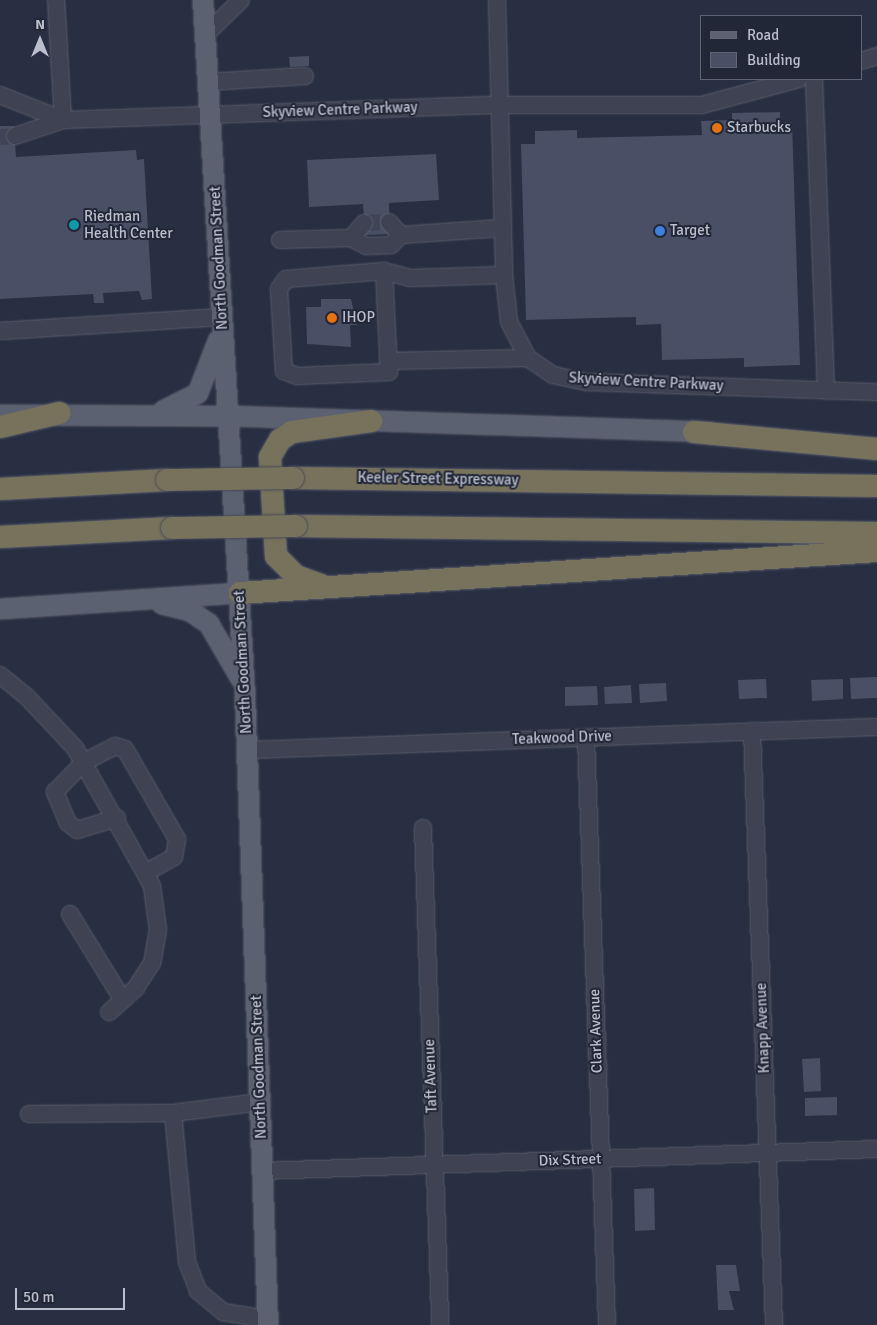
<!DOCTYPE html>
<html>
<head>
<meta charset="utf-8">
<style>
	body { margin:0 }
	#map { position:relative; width:877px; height:1325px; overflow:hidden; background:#292f42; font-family:Signika,sans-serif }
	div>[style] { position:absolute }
	.building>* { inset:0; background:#494f64 }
	.minor-tunnel>* { height:16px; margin-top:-8px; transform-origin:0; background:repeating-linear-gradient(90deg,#3f4457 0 16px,transparent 0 24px) }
	.roads { filter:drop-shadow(0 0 1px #595d6c) drop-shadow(0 0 1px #595d6c) }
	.minor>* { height:16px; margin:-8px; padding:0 8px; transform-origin:8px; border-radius:8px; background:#3e4252 }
	.major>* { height:20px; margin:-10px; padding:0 10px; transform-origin:10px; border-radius:10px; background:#5c6172 }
	.highway>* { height:22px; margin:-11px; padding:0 11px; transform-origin:11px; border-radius:11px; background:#77725b }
	.bridges { filter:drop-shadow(0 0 1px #454a59) drop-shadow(0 0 1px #454a59) }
	.highway-bridge>* { height:22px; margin:-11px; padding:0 11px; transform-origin:11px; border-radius:11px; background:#77725b }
	.dots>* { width:14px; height:14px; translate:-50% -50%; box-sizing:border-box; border:2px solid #222737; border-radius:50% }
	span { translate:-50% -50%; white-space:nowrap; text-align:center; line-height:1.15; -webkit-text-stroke:4px #222737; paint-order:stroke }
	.street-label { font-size:15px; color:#bbbecc }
	.poi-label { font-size:15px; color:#bbbecc }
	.left { translate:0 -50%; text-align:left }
	.legend { position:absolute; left:700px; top:15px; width:162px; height:65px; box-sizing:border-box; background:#222737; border:1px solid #5f6373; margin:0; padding:6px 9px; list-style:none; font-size:15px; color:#bbbecc }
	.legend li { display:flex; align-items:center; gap:10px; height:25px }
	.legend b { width:25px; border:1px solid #5f6373 }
	.north { position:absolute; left:15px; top:15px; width:50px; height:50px; -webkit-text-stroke:4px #222737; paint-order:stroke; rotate:0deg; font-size:14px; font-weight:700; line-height:20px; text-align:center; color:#bbbecc }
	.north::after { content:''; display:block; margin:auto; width:18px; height:22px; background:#bbbecc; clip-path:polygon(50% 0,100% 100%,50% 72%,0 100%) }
	.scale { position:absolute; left:15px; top:1288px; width:110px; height:22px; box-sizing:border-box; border:2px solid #bbbecc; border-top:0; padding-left:6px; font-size:15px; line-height:18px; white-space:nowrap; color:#bbbecc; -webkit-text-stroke:4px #222737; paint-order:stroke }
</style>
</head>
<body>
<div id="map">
	<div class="building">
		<div style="clip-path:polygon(309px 56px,309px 66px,290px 67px,289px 57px)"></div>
		<div style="clip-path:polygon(780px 112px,780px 122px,792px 122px,800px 365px,744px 367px,744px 358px,662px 360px,661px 324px,636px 325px,636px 317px,526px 320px,521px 144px,535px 144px,535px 131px,577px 130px,577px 138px,702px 135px,701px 121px,732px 120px,732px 113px)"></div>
		<div style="clip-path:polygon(0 126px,14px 126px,16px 157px,136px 150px,137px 160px,144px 159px,152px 299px,142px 300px,139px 291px,103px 293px,104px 303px,94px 303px,93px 294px,0 299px)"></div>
		<div style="clip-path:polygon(436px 154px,439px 200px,389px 203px,390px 234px,365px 235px,363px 204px,309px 207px,307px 160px)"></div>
		<div style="clip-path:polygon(321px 299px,351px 299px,357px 325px,350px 325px,351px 347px,307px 344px,306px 307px,321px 307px)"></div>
		<div style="clip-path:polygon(877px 677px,877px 698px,851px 699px,850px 678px)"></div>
		<div style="clip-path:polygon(766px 679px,767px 698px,739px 699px,738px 680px)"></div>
		<div style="clip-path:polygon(843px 679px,843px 699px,812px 701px,811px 680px)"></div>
		<div style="clip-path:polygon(666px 683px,667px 701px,640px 703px,639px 684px)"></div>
		<div style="clip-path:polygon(631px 685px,632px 703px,605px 704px,604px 687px)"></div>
		<div style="clip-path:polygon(597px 686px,598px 705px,565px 706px,565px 687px)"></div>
		<div style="clip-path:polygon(820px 1058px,821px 1091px,804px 1092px,802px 1059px)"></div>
		<div style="clip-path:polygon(837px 1097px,837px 1115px,805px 1116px,805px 1098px)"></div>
		<div style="clip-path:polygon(654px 1188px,655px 1230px,635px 1231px,634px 1189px)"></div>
		<div style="clip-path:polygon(716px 1265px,736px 1265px,740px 1291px,729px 1291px,734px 1310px,718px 1310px)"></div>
	</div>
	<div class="minor-tunnel">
		<div style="left:0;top:137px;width:15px;rotate:-4deg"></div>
		<div style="left:364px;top:223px;width:25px;rotate:-2deg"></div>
	</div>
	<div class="roads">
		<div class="minor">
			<div style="left:497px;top:0;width:275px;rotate:88.5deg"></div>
			<div style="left:504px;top:275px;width:47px;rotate:83.9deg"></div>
			<div style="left:509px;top:322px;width:41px;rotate:62.2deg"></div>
			<div style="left:528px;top:358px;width:30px;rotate:34deg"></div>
			<div style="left:553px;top:375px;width:35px;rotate:12deg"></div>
			<div style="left:587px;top:382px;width:290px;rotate:2deg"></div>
			<div style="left:205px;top:35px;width:50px;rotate:-44.2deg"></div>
			<div style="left:861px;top:61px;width:17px;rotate:-17deg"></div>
			<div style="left:814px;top:79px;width:312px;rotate:87.8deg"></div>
			<div style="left:208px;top:82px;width:97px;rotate:-3.5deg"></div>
			<div style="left:0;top:95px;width:68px;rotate:21.6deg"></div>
			<div style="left:63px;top:120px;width:436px;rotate:-2deg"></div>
			<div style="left:499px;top:105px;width:203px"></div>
			<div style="left:702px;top:105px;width:100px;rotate:-15deg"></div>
			<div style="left:15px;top:136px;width:51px;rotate:-18.4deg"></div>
			<div style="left:63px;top:120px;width:120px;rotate:-93.3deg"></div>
			<div style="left:389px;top:222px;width:18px;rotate:47deg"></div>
			<div style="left:351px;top:238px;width:20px;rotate:-49deg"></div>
			<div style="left:280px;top:240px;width:71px;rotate:-1.6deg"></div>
			<div style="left:351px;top:238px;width:17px;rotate:28deg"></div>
			<div style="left:366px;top:246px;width:25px;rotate:-2deg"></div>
			<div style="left:391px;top:245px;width:14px;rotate:-45deg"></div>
			<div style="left:401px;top:235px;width:101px;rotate:-4deg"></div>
			<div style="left:384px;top:271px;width:101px;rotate:87.2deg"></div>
			<div style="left:389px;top:372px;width:92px;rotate:177.5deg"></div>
			<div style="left:297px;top:376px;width:14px;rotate:-159deg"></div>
			<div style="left:284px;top:371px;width:82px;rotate:-93.5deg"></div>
			<div style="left:279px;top:289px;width:12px;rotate:-55deg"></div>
			<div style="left:286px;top:279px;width:98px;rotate:-4.7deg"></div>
			<div style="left:384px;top:271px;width:27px;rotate:15deg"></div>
			<div style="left:410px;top:278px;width:94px;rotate:-1.8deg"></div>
			<div style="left:0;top:331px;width:222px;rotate:-3.6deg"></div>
			<div style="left:389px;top:361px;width:139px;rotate:-1.2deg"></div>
			<div style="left:0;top:675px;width:35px;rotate:39deg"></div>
			<div style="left:27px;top:697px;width:70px;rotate:46.7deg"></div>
			<div style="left:75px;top:748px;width:158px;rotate:60.8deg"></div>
			<div style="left:152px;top:886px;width:44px;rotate:82.2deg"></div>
			<div style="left:158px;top:930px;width:34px;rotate:100deg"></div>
			<div style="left:152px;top:963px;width:30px;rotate:123deg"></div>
			<div style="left:136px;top:988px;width:36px;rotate:138deg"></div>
			<div style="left:752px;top:731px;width:594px;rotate:87.88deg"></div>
			<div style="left:586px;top:738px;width:587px;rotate:87.95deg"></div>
			<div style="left:248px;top:750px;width:629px;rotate:-2.09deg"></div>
			<div style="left:117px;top:818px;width:42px;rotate:163.3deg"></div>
			<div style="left:77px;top:830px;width:11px;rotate:-142deg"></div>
			<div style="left:68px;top:823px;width:34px;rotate:-113deg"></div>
			<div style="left:55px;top:792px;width:42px;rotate:-46deg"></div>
			<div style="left:84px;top:762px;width:35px;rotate:-27deg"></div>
			<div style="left:115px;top:746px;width:10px;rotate:17deg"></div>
			<div style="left:125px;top:749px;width:104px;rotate:60deg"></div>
			<div style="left:177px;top:839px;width:18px;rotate:99deg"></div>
			<div style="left:174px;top:857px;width:31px;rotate:151deg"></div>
			<div style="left:423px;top:828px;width:497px;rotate:88deg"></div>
			<div style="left:70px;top:914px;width:101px;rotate:58.4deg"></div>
			<div style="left:173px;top:1113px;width:88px;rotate:-7.2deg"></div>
			<div style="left:29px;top:1114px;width:144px;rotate:-0.4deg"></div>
			<div style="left:173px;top:1113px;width:150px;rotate:84.6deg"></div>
			<div style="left:187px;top:1262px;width:31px;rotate:69deg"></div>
			<div style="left:198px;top:1291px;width:33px;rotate:40deg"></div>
			<div style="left:223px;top:1312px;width:46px;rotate:8.8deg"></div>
			<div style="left:262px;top:1171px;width:615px;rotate:-2.05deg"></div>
		</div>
		<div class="major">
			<div style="left:203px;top:0;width:696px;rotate:86.54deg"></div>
			<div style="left:245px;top:695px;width:630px;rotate:87.91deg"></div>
			<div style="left:163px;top:411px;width:39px;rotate:-27deg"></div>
			<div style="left:198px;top:393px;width:56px;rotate:-69deg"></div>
			<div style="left:0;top:415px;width:229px;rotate:0.3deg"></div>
			<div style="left:229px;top:416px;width:481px;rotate:1.9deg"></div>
			<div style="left:162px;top:604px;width:29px;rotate:14deg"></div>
			<div style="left:190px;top:611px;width:23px;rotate:34deg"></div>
			<div style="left:209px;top:624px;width:64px;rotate:59.8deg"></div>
			<div style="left:0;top:609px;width:241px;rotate:-3.8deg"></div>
		</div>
		<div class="highway">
			<div style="left:0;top:427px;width:61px;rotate:-13.3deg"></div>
			<div style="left:694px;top:432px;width:184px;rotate:5.3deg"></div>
			<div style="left:293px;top:478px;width:584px;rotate:0.78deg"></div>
			<div style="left:0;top:489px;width:167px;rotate:-3.1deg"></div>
			<div style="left:296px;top:526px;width:581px;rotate:0.69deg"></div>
			<div style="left:0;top:537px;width:172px;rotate:-3deg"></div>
			<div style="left:321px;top:585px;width:27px;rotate:-160deg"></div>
			<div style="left:296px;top:576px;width:28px;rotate:-135deg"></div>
			<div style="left:276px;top:556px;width:99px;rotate:-93.5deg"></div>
			<div style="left:270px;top:457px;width:20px;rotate:-60deg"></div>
			<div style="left:280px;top:440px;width:14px;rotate:-34deg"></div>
			<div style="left:292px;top:432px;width:80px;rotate:-7.9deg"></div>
			<div style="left:240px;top:593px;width:638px;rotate:-3.77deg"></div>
		</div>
	</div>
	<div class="bridges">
		<div class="highway-bridge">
			<div style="left:167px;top:480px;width:126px;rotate:-0.9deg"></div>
			<div style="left:172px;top:528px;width:124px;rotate:-0.9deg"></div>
		</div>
	</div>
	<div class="dots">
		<div style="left:717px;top:128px;background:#e8710a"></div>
		<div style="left:74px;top:225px;background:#0f9aa8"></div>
		<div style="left:660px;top:231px;background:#3f7fe0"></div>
		<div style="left:332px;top:318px;background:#e8710a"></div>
	</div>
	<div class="street-label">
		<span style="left:340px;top:110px;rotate:-2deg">Skyview Centre Parkway</span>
		<span style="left:219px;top:258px;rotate:-93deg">North Goodman Street</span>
		<span style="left:646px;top:382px;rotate:3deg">Skyview Centre Parkway</span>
		<span style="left:438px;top:479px;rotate:1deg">Keeler Street Expressway</span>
		<span style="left:243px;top:662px;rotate:-93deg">North Goodman Street</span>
		<span style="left:562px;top:738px;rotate:-2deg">Teakwood Drive</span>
		<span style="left:763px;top:1028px;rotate:-92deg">Knapp Avenue</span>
		<span style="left:596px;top:1031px;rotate:-92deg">Clark Avenue</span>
		<span style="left:259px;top:1067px;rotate:-92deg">North Goodman Street</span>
		<span style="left:431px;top:1076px;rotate:-92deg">Taft Avenue</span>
		<span style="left:570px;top:1160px;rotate:-2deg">Dix Street</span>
	</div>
	<div class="poi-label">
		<span class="left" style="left:727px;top:128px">Starbucks</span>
		<span class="left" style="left:84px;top:225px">Riedman<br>Health Center</span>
		<span class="left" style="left:670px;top:231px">Target</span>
		<span class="left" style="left:342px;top:318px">IHOP</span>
	</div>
	<ul class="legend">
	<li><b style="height:6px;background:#5c6172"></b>Road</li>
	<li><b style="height:14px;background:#494f64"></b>Building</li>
	</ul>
	<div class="north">N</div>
	<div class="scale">50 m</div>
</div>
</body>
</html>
